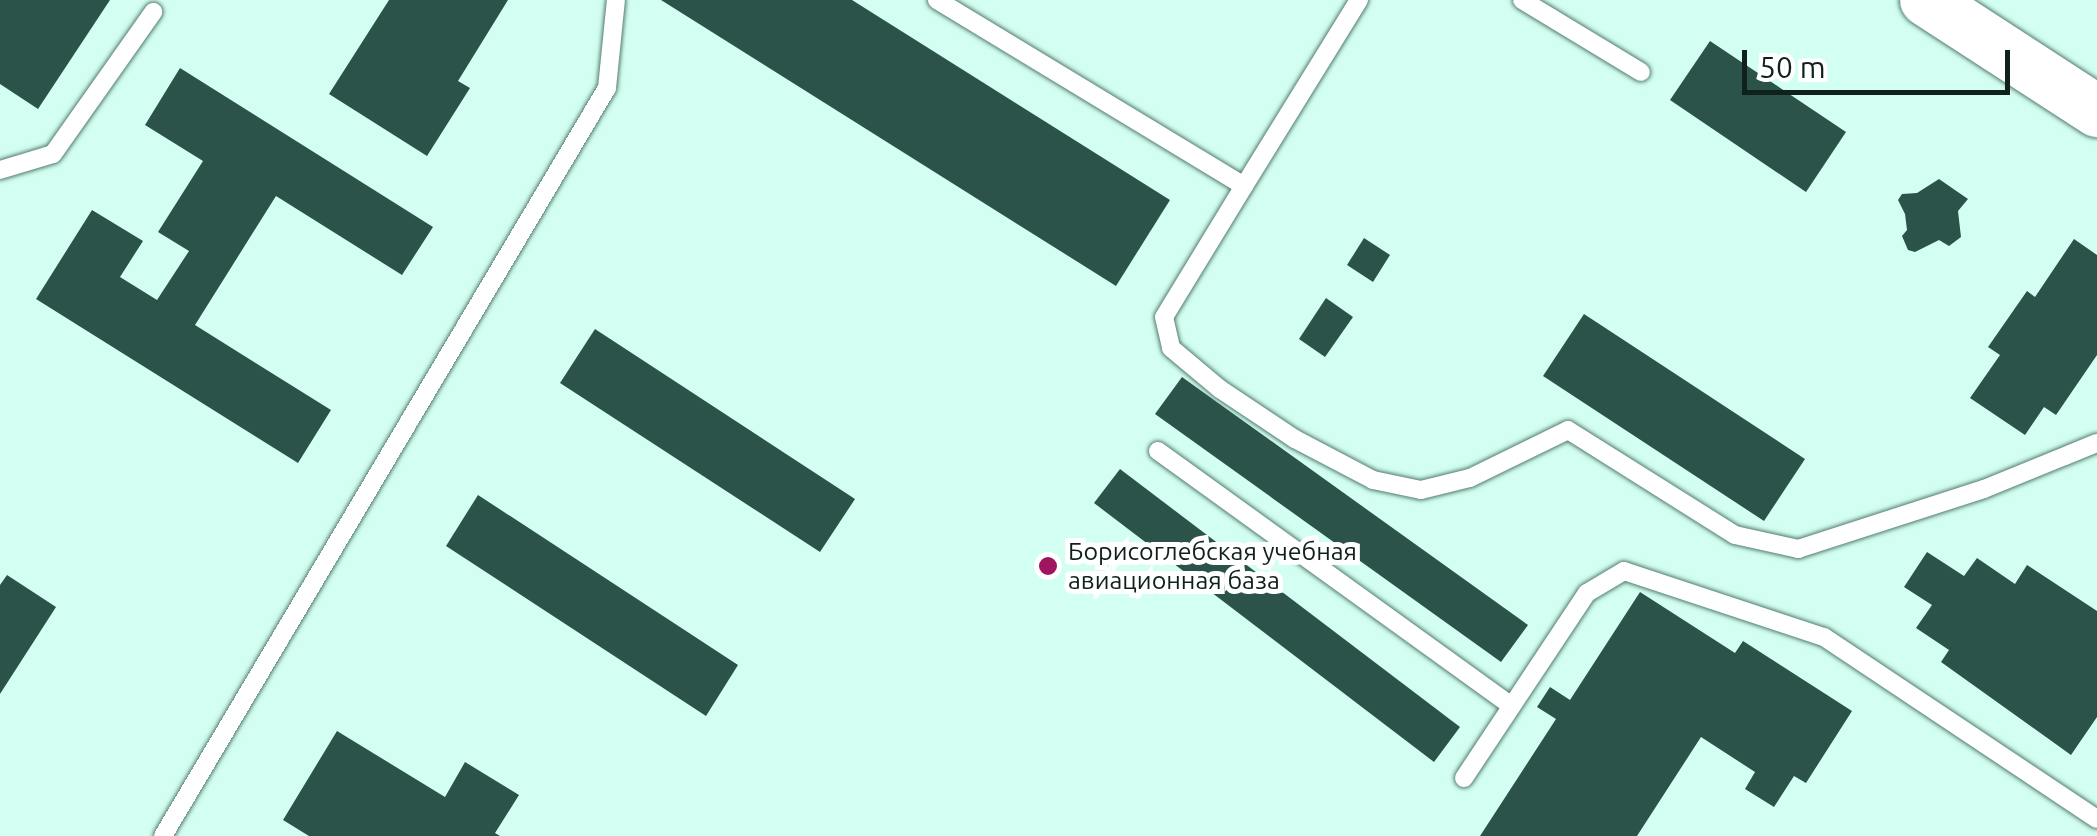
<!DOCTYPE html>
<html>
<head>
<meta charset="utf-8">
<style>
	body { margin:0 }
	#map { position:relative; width:2097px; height:836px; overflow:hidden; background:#d3fff2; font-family:Ubuntu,sans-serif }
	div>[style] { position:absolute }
	.building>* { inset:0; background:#2b5349 }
	.roads { filter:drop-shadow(0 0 2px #537c70) drop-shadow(0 0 2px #537c70) }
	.lane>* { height:18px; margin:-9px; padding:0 9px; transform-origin:9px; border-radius:9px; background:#fff }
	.secondary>* { height:52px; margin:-26px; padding:0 26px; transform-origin:26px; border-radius:26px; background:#fff }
	.dots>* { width:28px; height:28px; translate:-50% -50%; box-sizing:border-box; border:5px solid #fff; border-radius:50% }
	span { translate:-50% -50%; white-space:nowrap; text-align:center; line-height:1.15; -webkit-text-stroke:10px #fff; paint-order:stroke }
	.poi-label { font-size:25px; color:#10211c }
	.left { translate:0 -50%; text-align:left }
	.scale { position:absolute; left:1742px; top:50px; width:268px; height:45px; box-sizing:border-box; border:5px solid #10211c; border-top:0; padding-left:12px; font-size:30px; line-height:35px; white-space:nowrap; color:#10211c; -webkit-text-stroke:8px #fff; paint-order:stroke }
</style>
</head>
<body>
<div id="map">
	<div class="building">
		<div style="clip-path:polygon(0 0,110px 0,38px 109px,0 84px)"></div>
		<div style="clip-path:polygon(389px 0,508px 0,458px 81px,470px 88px,427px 156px,329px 94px)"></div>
		<div style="clip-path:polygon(661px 0,852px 0,1170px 200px,1116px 286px)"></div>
		<div style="clip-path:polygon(1710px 41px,1846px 132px,1806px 192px,1670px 100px)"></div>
		<div style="clip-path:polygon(180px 68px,433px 227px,402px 275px,276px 196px,195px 325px,331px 410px,298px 463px,36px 299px,92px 210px,143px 241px,120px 277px,157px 300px,189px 251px,158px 232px,203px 161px,145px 125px)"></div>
		<div style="clip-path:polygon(1939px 179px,1968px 199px,1958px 211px,1961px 237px,1949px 246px,1939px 240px,1915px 252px,1908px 250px,1902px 236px,1907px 230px,1905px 214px,1898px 200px,1902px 194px,1917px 193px)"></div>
		<div style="clip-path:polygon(1364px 238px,1390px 255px,1373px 282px,1347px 265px)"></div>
		<div style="clip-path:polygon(2074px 239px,2097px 255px,2097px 355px,2056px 415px,2044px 407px,2025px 435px,1970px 398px,2000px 355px,1988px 347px,2027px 291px,2035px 297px)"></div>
		<div style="clip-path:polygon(1326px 298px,1353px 317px,1325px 357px,1299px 339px)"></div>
		<div style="clip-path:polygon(1584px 314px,1805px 459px,1764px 521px,1543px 376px)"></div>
		<div style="clip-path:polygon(595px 329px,855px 499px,820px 552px,560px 383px)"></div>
		<div style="clip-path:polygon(1182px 377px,1528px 625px,1501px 662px,1155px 414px)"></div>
		<div style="clip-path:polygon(1120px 469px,1460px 727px,1434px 762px,1094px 503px)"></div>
		<div style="clip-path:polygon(478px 495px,738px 665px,706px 716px,446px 546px)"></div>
		<div style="clip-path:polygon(1927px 552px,1964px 576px,1977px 558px,2015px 584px,2027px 565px,2097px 611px,2097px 717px,2071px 755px,1941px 662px,1949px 650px,1916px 628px,1932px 605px,1904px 587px)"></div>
		<div style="clip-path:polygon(7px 575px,56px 607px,0 694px,0 585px)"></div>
		<div style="clip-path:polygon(1640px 592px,1735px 653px,1743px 641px,1852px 711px,1806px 783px,1794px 776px,1774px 807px,1745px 789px,1755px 772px,1701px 737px,1637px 836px,1480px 836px,1556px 719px,1537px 707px,1550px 687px,1570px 700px)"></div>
		<div style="clip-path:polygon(337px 731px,445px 797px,465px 762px,519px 795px,495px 833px,500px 836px,309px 836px,283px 820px)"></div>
	</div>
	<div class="roads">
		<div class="lane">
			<div style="left:937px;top:0;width:359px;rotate:31.2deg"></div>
			<div style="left:1244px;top:186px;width:219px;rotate:-58.3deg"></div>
			<div style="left:1522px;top:0;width:139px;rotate:31.2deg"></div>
			<div style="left:0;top:170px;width:55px;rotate:-16.8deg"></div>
			<div style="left:53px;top:154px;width:174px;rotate:-54.8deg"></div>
			<div style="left:1244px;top:186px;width:153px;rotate:121.4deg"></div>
			<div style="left:1164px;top:317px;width:32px;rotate:77deg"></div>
			<div style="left:1171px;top:348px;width:64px;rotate:39.9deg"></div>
			<div style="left:1220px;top:389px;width:90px;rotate:33.7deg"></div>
			<div style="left:1295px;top:439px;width:88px;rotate:27.7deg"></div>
			<div style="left:1373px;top:480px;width:49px;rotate:11.8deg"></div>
			<div style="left:1421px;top:490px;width:50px;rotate:-13.8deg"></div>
			<div style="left:1470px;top:478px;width:109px;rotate:-26.1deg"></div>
			<div style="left:1568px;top:430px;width:197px;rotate:32.2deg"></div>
			<div style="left:1735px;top:535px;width:65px;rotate:12.5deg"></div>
			<div style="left:1798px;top:549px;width:195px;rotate:-17.9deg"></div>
			<div style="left:1984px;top:489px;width:122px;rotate:-22.2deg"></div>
			<div style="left:1158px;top:451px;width:436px;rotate:35.8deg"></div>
			<div style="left:1464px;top:778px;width:222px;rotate:-56.4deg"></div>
			<div style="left:1587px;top:593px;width:43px;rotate:-30.7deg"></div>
			<div style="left:1624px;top:571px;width:211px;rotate:18.3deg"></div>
			<div style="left:1824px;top:637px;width:328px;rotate:33.7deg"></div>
			<div style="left:163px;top:836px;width:870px;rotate:-59.31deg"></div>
			<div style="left:607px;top:88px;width:88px;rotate:-84.2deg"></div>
		</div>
		<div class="secondary">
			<div style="left:1926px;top:0;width:204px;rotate:33deg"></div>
		</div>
	</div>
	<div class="dots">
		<div style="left:1048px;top:566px;background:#a0155f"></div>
	</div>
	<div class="poi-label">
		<span class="left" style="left:1068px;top:566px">Борисоглебская учебная<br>авиационная база</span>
	</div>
	<div class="scale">50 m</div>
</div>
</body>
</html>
